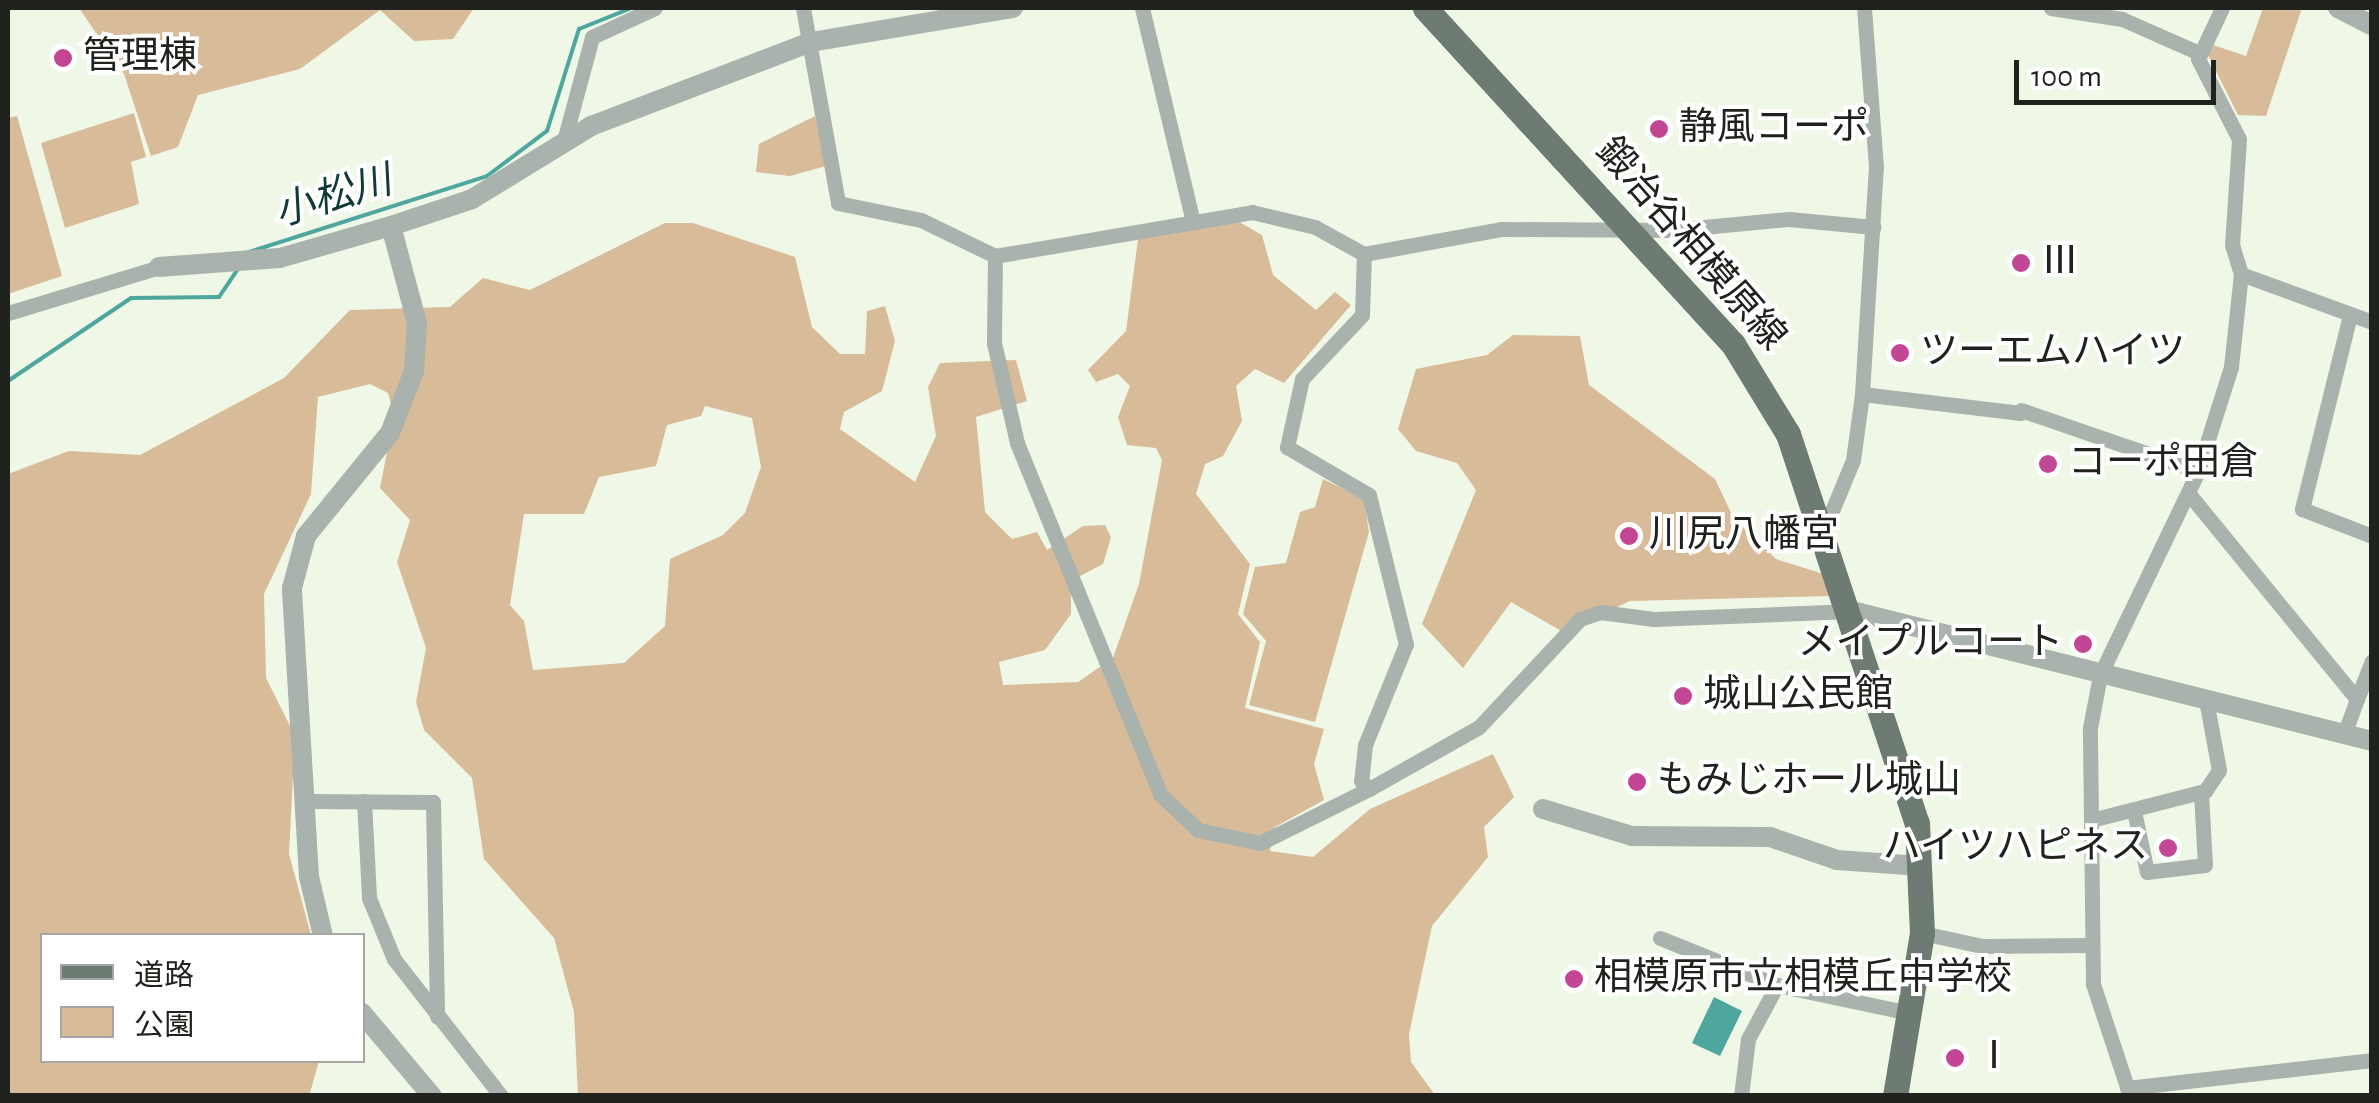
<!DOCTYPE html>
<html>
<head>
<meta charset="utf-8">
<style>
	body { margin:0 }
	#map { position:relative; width:2379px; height:1103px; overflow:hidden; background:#eff8e7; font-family:"Alegreya Sans","Noto Sans JP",sans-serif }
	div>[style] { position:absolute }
	.green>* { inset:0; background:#d8bb98 }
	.water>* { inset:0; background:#4fa69f }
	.stream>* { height:4px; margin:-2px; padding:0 2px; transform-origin:2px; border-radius:2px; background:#4fa69f }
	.minor>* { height:15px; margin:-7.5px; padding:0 7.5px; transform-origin:7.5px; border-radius:7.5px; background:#aab2ad }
	.tertiary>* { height:20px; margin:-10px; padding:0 10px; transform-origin:10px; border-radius:10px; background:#aab2ad }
	.primary>* { height:25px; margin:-12.5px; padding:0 12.5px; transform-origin:12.5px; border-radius:12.5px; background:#6d7b73 }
	.dots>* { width:28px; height:28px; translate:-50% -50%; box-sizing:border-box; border:5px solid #fff; border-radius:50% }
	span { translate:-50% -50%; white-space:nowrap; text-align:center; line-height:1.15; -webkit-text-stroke:8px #fff; paint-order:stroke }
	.poi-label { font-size:38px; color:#20231d }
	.left { translate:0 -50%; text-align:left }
	.right { translate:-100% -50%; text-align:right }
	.street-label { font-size:38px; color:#20231d }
	.water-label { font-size:40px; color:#103a37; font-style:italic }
	.frame { position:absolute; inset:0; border:10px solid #20231d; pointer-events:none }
	.legend { position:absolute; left:40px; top:933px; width:325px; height:130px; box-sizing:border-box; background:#fff; border:2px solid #a6a7a5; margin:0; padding:12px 18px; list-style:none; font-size:30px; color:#20231d }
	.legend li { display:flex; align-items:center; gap:20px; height:50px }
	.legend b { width:50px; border:2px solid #a6a7a5 }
	.scale { position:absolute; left:2014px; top:60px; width:202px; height:45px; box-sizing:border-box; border:5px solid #20231d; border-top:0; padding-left:12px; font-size:30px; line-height:35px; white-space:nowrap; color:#20231d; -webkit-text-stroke:8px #fff; paint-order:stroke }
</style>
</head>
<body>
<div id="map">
	<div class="green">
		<div style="clip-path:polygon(79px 8px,474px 8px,453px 39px,414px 41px,380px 10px,300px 69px,198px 95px,178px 147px,151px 156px,124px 74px)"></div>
		<div style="clip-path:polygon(2263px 8px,2302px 8px,2266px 116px,2238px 115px,2208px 55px,2213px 45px,2246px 56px)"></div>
		<div style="clip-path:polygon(134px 113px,146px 157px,131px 162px,139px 204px,65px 228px,41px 143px)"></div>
		<div style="clip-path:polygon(17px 116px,62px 276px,8px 294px,8px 118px)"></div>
		<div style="clip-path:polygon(815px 116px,826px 166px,790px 176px,756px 172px,759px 144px)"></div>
		<div style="clip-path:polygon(evenodd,1234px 219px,1262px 235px,1273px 275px,1316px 310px,1335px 292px,1351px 305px,1284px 383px,1255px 369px,1236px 386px,1242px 421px,1223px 456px,1205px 464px,1196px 494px,1250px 564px,1238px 614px,1260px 642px,1245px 708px,1324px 729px,1314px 764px,1324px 800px,1275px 827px,1270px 851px,1313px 857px,1370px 809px,1493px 754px,1514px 797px,1484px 827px,1488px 857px,1432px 926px,1409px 1034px,1411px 1062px,1435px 1095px,578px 1095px,574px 1012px,554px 938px,484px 859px,472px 778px,424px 730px,416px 702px,426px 648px,397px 562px,410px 520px,380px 488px,394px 416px,388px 393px,370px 384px,318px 397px,311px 494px,264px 594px,266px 678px,295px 736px,289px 854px,311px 935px,42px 936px,42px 1060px,319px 1061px,310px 1093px,8px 1096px,8px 474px,69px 451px,140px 455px,284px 378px,350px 310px,450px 307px,483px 278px,530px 290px,665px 223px,693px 223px,795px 257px,812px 327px,840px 354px,865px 354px,867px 311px,885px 306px,895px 341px,882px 391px,844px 412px,840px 429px,915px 482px,936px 436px,928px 387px,940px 363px,1016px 360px,1027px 401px,976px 417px,985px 512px,1012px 539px,1037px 532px,1047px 550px,1083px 526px,1105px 525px,1111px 537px,1103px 564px,1071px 581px,1071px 614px,1045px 650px,999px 662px,1003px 685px,1078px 682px,1113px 658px,1139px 584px,1162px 460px,1156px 448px,1127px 445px,1118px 417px,1130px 386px,1118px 374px,1096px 382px,1088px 370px,1126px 331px,1138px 239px,1234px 219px,705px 406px,752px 418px,761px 467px,745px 513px,723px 535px,670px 559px,665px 626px,624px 663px,533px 670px,524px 621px,510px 605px,524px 514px,584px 514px,599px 477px,656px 466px,667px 425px,701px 416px,705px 406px)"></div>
		<div style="clip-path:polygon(1513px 335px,1580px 336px,1589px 385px,1715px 479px,1734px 519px,1776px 559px,1827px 575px,1831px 596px,1630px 601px,1563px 632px,1511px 602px,1463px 668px,1422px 624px,1476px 490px,1457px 463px,1416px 451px,1398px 429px,1416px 369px,1487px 355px)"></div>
		<div style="clip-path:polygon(1323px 479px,1364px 499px,1369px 532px,1315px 722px,1249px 705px,1266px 641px,1243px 614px,1255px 567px,1286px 563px,1300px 512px,1315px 507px)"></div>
	</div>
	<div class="water">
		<div style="clip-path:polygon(1714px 997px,1742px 1011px,1720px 1056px,1692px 1043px)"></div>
	</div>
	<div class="stream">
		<div style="left:246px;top:253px;width:253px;rotate:-17.7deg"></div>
		<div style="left:487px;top:176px;width:75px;rotate:-36.9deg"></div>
		<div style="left:547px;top:131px;width:107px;rotate:-72.6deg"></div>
		<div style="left:579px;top:29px;width:56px;rotate:-22deg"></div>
		<div style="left:8px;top:381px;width:148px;rotate:-34deg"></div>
		<div style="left:131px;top:298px;width:88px;rotate:-0.7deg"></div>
		<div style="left:219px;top:297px;width:37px;rotate:-56deg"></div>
	</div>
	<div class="minor">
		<div style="left:803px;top:8px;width:198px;rotate:79.8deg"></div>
		<div style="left:838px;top:203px;width:85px;rotate:11.6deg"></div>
		<div style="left:921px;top:220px;width:82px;rotate:25.9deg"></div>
		<div style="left:995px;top:256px;width:261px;rotate:-9.7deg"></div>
		<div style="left:1252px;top:212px;width:65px;rotate:13.4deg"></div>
		<div style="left:1315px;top:227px;width:56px;rotate:28.9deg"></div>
		<div style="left:1364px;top:254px;width:139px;rotate:-10.3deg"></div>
		<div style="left:1501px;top:229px;width:171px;rotate:0.3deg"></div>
		<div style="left:1672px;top:230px;width:118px;rotate:-5.4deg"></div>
		<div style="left:1789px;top:219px;width:85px;rotate:5.4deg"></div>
		<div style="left:1142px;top:8px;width:216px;rotate:76.6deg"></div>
		<div style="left:2051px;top:8px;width:72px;rotate:8.8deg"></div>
		<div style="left:2122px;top:19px;width:84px;rotate:23.8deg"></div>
		<div style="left:564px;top:141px;width:108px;rotate:-74.9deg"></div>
		<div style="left:592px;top:37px;width:69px;rotate:-24.7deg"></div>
		<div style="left:1364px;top:254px;width:61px;rotate:91.9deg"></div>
		<div style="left:1362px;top:315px;width:88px;rotate:133.2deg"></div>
		<div style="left:1302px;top:379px;width:70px;rotate:102.4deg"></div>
		<div style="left:1287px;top:447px;width:95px;rotate:30.3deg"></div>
		<div style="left:1369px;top:495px;width:154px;rotate:76.1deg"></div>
		<div style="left:1406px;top:644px;width:109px;rotate:112.1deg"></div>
		<div style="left:1365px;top:745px;width:36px;rotate:96deg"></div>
		<div style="left:1361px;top:781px;width:11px;rotate:45deg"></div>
		<div style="left:995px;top:256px;width:87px;rotate:90.7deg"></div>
		<div style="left:994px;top:343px;width:103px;rotate:77deg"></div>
		<div style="left:1017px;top:443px;width:379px;rotate:67.8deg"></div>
		<div style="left:1160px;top:794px;width:52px;rotate:43.5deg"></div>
		<div style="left:1198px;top:830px;width:63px;rotate:11.8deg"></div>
		<div style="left:1260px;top:843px;width:122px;rotate:-26.4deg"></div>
		<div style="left:1369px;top:789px;width:126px;rotate:-29.4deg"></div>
		<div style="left:1479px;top:727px;width:148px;rotate:-46.9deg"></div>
		<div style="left:1580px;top:619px;width:21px;rotate:-19deg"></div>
		<div style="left:1600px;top:612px;width:54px;rotate:7.4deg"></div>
		<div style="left:1654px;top:619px;width:197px;rotate:-2.3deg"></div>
		<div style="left:2241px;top:274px;width:140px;rotate:20.1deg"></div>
		<div style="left:8px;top:313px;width:158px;rotate:-16.9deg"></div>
		<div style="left:2350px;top:315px;width:200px;rotate:103.9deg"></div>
		<div style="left:2302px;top:509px;width:75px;rotate:21.1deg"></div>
		<div style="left:1862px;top:394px;width:160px;rotate:6.8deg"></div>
		<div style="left:2021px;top:410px;width:187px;rotate:19deg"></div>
		<div style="left:2189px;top:494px;width:265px;rotate:50.7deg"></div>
		<div style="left:2357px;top:699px;width:37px;rotate:110deg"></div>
		<div style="left:1824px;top:530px;width:76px;rotate:-67.5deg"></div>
		<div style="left:1853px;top:460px;width:67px;rotate:-82.2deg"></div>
		<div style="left:1862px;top:394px;width:227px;rotate:-86.5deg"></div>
		<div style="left:1876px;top:167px;width:159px;rotate:-94.3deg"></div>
		<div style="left:2357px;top:699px;width:41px;rotate:-68.5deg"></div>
		<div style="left:309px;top:801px;width:124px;rotate:0.5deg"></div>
		<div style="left:433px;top:802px;width:215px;rotate:88.9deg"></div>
		<div style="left:364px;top:801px;width:97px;rotate:87deg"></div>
		<div style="left:369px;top:898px;width:66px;rotate:67.7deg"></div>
		<div style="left:394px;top:959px;width:174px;rotate:52deg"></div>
		<div style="left:2134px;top:811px;width:62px;rotate:78deg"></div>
		<div style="left:2147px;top:872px;width:58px;rotate:-6.9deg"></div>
		<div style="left:2205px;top:865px;width:71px;rotate:-93.2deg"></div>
		<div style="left:2095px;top:819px;width:114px;rotate:-14.3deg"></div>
		<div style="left:2205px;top:791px;width:25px;rotate:-56deg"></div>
		<div style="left:2219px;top:770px;width:71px;rotate:-100.5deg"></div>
		<div style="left:1922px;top:933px;width:61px;rotate:12.2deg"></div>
		<div style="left:1982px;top:946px;width:108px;rotate:-0.5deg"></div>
		<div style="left:1660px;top:938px;width:126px;rotate:21.9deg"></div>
		<div style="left:2127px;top:1088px;width:247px;rotate:-6.5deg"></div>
		<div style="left:1741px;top:1096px;width:57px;rotate:-83deg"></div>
		<div style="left:1748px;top:1039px;width:61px;rotate:-61.8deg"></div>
		<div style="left:1777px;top:985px;width:136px;rotate:11.9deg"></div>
		<div style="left:2130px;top:1096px;width:118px;rotate:-108.3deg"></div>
		<div style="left:2093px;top:984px;width:256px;rotate:-90.7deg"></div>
		<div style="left:2090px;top:728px;width:54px;rotate:-79.3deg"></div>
		<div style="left:2100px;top:675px;width:226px;rotate:-64.3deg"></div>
		<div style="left:2198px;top:471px;width:109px;rotate:-72.4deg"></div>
		<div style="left:2231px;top:367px;width:94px;rotate:-83.9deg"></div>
		<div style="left:2241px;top:274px;width:30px;rotate:-107deg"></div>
		<div style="left:2232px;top:245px;width:106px;rotate:-86.2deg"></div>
		<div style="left:2239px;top:139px;width:90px;rotate:-117.1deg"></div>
		<div style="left:2198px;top:59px;width:56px;rotate:-64.8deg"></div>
	</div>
	<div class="tertiary">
		<div style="left:2338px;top:8px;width:38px;rotate:27deg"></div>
		<div style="left:159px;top:267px;width:121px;rotate:-4.3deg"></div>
		<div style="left:280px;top:258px;width:116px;rotate:-16.1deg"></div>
		<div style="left:391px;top:226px;width:85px;rotate:-18.4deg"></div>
		<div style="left:472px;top:199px;width:140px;rotate:-31.5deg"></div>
		<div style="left:591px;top:126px;width:235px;rotate:-20.9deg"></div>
		<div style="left:811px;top:42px;width:205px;rotate:-9.6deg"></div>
		<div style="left:1852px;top:611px;width:536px;rotate:14.04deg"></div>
		<div style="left:1543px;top:809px;width:93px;rotate:16.9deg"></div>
		<div style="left:1632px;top:836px;width:138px;rotate:0.4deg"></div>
		<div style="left:1770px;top:837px;width:71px;rotate:18.9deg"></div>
		<div style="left:1837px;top:860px;width:84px;rotate:4.1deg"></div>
		<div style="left:323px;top:936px;width:61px;rotate:-103.3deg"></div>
		<div style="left:309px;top:877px;width:289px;rotate:-93.4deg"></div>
		<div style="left:292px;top:588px;width:54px;rotate:-74.9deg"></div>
		<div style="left:306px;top:536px;width:133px;rotate:-50.8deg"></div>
		<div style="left:390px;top:433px;width:66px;rotate:-68.8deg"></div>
		<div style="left:414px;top:371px;width:48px;rotate:-86.4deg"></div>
		<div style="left:417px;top:323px;width:100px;rotate:-105deg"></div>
		<div style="left:362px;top:1013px;width:109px;rotate:49.9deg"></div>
	</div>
	<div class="primary">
		<div style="left:1425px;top:8px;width:456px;rotate:47.5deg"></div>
		<div style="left:1733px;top:344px;width:105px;rotate:58.6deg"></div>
		<div style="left:1788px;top:434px;width:410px;rotate:71.7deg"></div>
		<div style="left:1917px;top:823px;width:110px;rotate:87.4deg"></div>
		<div style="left:1922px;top:933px;width:165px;rotate:99.4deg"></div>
	</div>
	<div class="dots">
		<div style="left:63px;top:58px;background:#c34694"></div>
		<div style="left:1659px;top:129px;background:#c34694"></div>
		<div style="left:2021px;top:263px;background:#c34694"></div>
		<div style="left:1900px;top:353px;background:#c34694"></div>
		<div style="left:2048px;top:464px;background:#c34694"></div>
		<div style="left:1629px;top:536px;background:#c34694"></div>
		<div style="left:2083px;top:644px;background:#c34694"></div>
		<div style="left:1683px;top:696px;background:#c34694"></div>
		<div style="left:1637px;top:782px;background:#c34694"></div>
		<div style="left:2168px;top:848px;background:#c34694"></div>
		<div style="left:1574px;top:979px;background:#c34694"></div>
		<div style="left:1955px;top:1058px;background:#c34694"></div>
	</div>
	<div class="poi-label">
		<span class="left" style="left:83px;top:58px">管理棟</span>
		<span class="left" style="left:1679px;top:129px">静風コーポ</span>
		<span class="left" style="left:2041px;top:263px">Ⅲ</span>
		<span class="left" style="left:1920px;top:353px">ツーエムハイツ</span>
		<span class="left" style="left:2068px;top:464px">コーポ田倉</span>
		<span class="left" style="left:1649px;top:536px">川尻八幡宮</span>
		<span class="right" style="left:2063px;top:644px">メイプルコート</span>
		<span class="left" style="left:1703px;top:696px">城山公民館</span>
		<span class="left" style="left:1657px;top:782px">もみじホール城山</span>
		<span class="right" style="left:2148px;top:848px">ハイツハピネス</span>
		<span class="left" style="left:1594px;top:979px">相模原市立相模丘中学校</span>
		<span class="left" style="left:1975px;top:1058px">Ⅰ</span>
	</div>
	<div class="street-label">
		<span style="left:1690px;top:245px;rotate:49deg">鍛冶谷相模原線</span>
	</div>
	<div class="water-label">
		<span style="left:333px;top:197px;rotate:-17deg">小松川</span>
	</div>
	<div class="frame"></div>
	<ul class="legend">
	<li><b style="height:12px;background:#6d7b73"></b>道路</li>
	<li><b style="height:28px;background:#d8bb98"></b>公園</li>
	</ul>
	<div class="scale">100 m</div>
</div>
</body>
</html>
